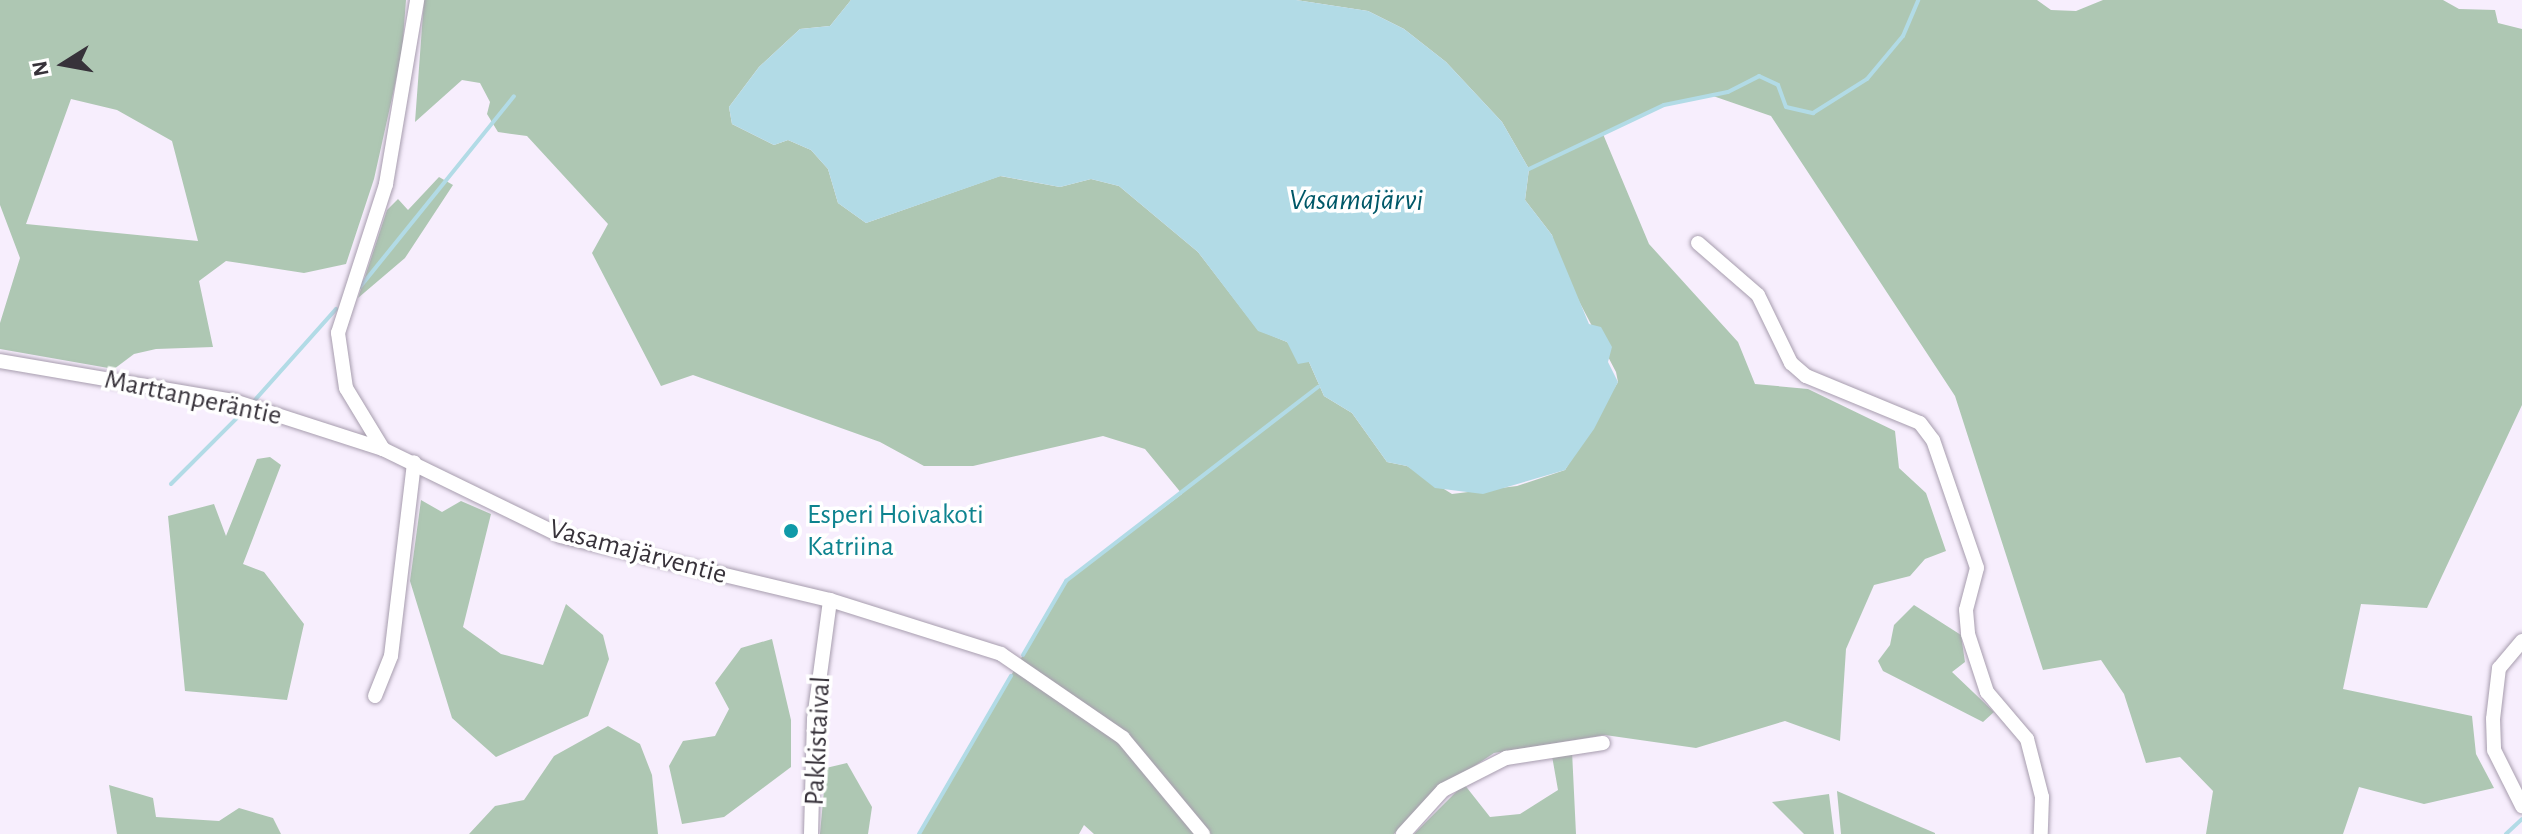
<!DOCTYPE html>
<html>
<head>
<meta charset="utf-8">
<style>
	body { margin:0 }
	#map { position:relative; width:2522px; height:834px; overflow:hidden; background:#f7eefd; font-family:"Alegreya Sans",sans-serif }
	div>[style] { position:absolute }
	.green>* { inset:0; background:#aec7b3 }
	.water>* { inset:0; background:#b2dbe6 }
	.stream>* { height:4px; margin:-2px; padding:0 2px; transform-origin:2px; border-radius:2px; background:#b2dbe6 }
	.roads { filter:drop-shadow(0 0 2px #a79dae) drop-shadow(0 0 2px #a79dae) }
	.street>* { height:14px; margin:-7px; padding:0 7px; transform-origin:7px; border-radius:7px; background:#fff }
	.dots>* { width:22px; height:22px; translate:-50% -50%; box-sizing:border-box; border:4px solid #fff; border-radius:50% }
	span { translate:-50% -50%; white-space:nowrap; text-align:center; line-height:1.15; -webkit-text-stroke:7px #fff; paint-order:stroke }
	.street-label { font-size:28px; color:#37323a }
	.culture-label { font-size:28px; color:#0d838f }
	.left { translate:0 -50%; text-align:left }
	.water-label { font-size:30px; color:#005868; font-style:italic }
	.north { position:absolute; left:24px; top:24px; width:80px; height:80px; -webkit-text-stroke:6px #fff; paint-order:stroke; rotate:259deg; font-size:22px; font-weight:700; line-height:32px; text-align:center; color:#37323a }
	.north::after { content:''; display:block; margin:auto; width:28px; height:36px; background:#37323a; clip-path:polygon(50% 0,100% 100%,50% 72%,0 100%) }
</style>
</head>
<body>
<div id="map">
	<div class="green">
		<div style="clip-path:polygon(evenodd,0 0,406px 0,402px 53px,374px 179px,346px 264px,304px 273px,226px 261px,199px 281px,213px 347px,156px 349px,134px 354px,114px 369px,0 349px,0 323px,20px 258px,0 205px,0 0,71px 99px,117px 110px,172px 141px,198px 241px,26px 224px,71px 99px)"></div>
		<div style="clip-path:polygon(424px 0,851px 0,830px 26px,800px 29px,759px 67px,729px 107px,732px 124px,774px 145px,788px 140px,811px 150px,828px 169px,838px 203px,866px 223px,1000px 176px,1060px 187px,1091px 179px,1119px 186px,1198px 252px,1258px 330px,1287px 342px,1309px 362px,1324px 396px,1352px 413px,1387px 462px,1407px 466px,1452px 494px,1517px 486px,1565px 470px,1618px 382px,1616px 372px,1559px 263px,1552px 235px,1525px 200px,1529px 169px,1502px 122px,1446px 62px,1404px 29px,1368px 11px,1296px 0,2037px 0,2051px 10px,2076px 11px,2103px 0,2443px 0,2459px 9px,2495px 10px,2498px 23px,2522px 29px,2522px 405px,2427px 608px,2361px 604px,2343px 689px,2472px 716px,2476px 754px,2494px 788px,2424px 804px,2359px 787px,2343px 834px,2206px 834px,2213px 791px,2180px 757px,2146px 763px,2124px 694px,2101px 660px,2043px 670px,1955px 396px,1771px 116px,1713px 96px,1664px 105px,1603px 134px,1649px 244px,1738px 342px,1755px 384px,1808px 389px,1895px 431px,1899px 468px,1926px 493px,1946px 551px,1925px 559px,1910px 576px,1874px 585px,1846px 649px,1840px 741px,1785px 721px,1696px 748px,1605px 735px,1494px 753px,1428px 797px,1394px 834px,1094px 834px,1084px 825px,1079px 834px,919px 834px,1066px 581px,1182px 494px,1145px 449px,1103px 436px,973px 466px,924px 466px,880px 442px,693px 375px,661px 386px,592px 253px,608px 224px,527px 136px,498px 132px,487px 114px,490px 102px,480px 83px,462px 80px,415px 122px)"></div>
		<div style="clip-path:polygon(439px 177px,453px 185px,405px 258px,358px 298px,387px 210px,398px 199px,408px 210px)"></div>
		<div style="clip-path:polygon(270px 457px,281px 465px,243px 564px,264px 572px,304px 624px,287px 700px,185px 691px,168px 516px,214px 504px,226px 536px,257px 459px)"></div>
		<div style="clip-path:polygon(421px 500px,442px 512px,461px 501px,491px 514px,463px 627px,501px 654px,543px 665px,566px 604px,603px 635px,609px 659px,588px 716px,496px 757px,452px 718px,410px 581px)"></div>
		<div style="clip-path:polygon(1914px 605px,1961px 635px,1965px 662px,1952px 672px,1994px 712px,1983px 722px,1883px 671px,1878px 661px,1890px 645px,1894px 625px)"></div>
		<div style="clip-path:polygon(772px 639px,791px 720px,791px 767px,724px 817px,682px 824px,669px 766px,683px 741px,715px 736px,729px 709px,715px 683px,741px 648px)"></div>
		<div style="clip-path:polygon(608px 726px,640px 744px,652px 775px,658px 834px,469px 834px,495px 806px,524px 800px,554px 756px)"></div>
		<div style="clip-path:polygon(1572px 751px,1576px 834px,1414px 834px,1464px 784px,1490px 817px,1520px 814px,1558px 790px,1552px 756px)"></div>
		<div style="clip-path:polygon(847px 763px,872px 807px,868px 834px,820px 834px,826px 768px)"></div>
		<div style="clip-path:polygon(109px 785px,153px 798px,156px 817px,219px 821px,239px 808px,273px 818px,281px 834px,117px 834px)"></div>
		<div style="clip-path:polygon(1837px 791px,1935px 833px,1935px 834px,1841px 834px)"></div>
		<div style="clip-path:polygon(1829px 794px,1834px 834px,1804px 834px,1772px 802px)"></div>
	</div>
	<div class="water">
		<div style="clip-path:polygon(851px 0,1296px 0,1368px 11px,1404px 29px,1446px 62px,1502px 122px,1529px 169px,1525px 200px,1552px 235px,1589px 324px,1601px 327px,1612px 347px,1608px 362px,1618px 382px,1594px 429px,1565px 470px,1483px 494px,1435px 488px,1407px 466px,1387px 462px,1352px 413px,1324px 396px,1309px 362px,1298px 364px,1287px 342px,1258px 331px,1198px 252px,1119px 186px,1091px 179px,1060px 187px,1001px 176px,866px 223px,838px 203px,828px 169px,811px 150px,788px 140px,774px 145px,732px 124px,729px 107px,759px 67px,800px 29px,830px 26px)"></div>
	</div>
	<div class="stream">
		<div style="left:1529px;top:169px;width:149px;rotate:-25.4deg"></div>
		<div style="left:1664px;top:105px;width:65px;rotate:-11.5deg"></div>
		<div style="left:1728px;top:92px;width:35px;rotate:-27deg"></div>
		<div style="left:1759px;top:76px;width:21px;rotate:25deg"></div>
		<div style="left:1778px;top:85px;width:23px;rotate:70deg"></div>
		<div style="left:1786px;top:107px;width:28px;rotate:13deg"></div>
		<div style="left:1813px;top:113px;width:64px;rotate:-32.2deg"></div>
		<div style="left:1867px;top:79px;width:56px;rotate:-50.1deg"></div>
		<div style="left:1903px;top:36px;width:39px;rotate:-67deg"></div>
		<div style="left:360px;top:287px;width:245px;rotate:-51.1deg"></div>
		<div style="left:255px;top:400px;width:122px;rotate:-48.3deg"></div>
		<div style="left:171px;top:484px;width:98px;rotate:-45deg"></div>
		<div style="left:1023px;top:655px;width:86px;rotate:-59.8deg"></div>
		<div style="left:1066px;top:581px;width:318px;rotate:-37.6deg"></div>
		<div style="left:919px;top:834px;width:183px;rotate:-59.8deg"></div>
		<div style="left:2506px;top:834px;width:22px;rotate:-43deg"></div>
	</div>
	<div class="roads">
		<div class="street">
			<div style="left:1698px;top:243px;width:79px;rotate:40.9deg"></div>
			<div style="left:1758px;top:295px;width:76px;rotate:64.1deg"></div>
			<div style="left:1791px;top:363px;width:20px;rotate:41deg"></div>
			<div style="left:1806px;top:376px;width:123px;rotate:22.4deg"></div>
			<div style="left:1920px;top:423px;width:21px;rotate:53deg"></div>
			<div style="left:1933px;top:440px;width:135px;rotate:71deg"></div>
			<div style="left:1977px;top:568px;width:43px;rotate:104.7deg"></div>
			<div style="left:1966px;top:610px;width:24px;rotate:85deg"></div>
			<div style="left:1968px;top:634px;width:61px;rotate:71.9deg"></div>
			<div style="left:1987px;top:692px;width:62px;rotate:49.6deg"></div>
			<div style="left:2027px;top:739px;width:60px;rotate:75.5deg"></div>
			<div style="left:2042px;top:797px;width:37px;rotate:92deg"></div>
			<div style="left:0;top:361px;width:237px;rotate:9.7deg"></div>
			<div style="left:234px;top:401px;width:157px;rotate:17.9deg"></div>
			<div style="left:383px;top:449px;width:198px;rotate:26deg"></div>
			<div style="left:561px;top:536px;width:277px;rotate:13.4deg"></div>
			<div style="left:830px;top:600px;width:179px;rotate:17.5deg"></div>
			<div style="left:1001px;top:654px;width:148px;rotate:34.5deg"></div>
			<div style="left:1123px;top:738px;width:125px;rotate:50.2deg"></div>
			<div style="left:383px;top:449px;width:71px;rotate:-121.2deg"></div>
			<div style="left:346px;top:388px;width:56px;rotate:-98.3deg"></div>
			<div style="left:338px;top:333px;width:157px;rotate:-72.1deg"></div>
			<div style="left:386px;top:184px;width:187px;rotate:-80.4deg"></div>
			<div style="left:2522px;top:641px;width:35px;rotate:130deg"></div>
			<div style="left:2499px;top:668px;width:51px;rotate:96.7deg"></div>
			<div style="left:2493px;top:719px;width:31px;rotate:88deg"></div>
			<div style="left:2494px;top:750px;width:63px;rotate:63.4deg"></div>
			<div style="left:375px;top:696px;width:43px;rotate:-68.2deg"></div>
			<div style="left:391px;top:656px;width:195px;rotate:-83.2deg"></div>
			<div style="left:811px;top:834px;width:115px;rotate:-88.5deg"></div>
			<div style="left:814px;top:719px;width:120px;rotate:-82.3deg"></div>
			<div style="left:1403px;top:834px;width:59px;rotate:-47.7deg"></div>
			<div style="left:1443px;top:790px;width:71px;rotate:-26.9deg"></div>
			<div style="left:1506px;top:758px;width:98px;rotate:-8.8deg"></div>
		</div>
	</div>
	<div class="dots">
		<div style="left:791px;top:531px;background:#0f9aa8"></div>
	</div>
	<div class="street-label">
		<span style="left:193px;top:398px;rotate:12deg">Marttanperäntie</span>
		<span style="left:638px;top:552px;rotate:15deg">Vasamajärventie</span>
		<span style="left:818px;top:741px;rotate:-87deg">Pakkistaival</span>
	</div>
	<div class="culture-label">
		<span class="left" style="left:807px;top:531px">Esperi Hoivakoti<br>Katriina</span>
	</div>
	<div class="water-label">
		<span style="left:1356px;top:200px">Vasamajärvi</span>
	</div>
	<div class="north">N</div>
</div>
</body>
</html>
